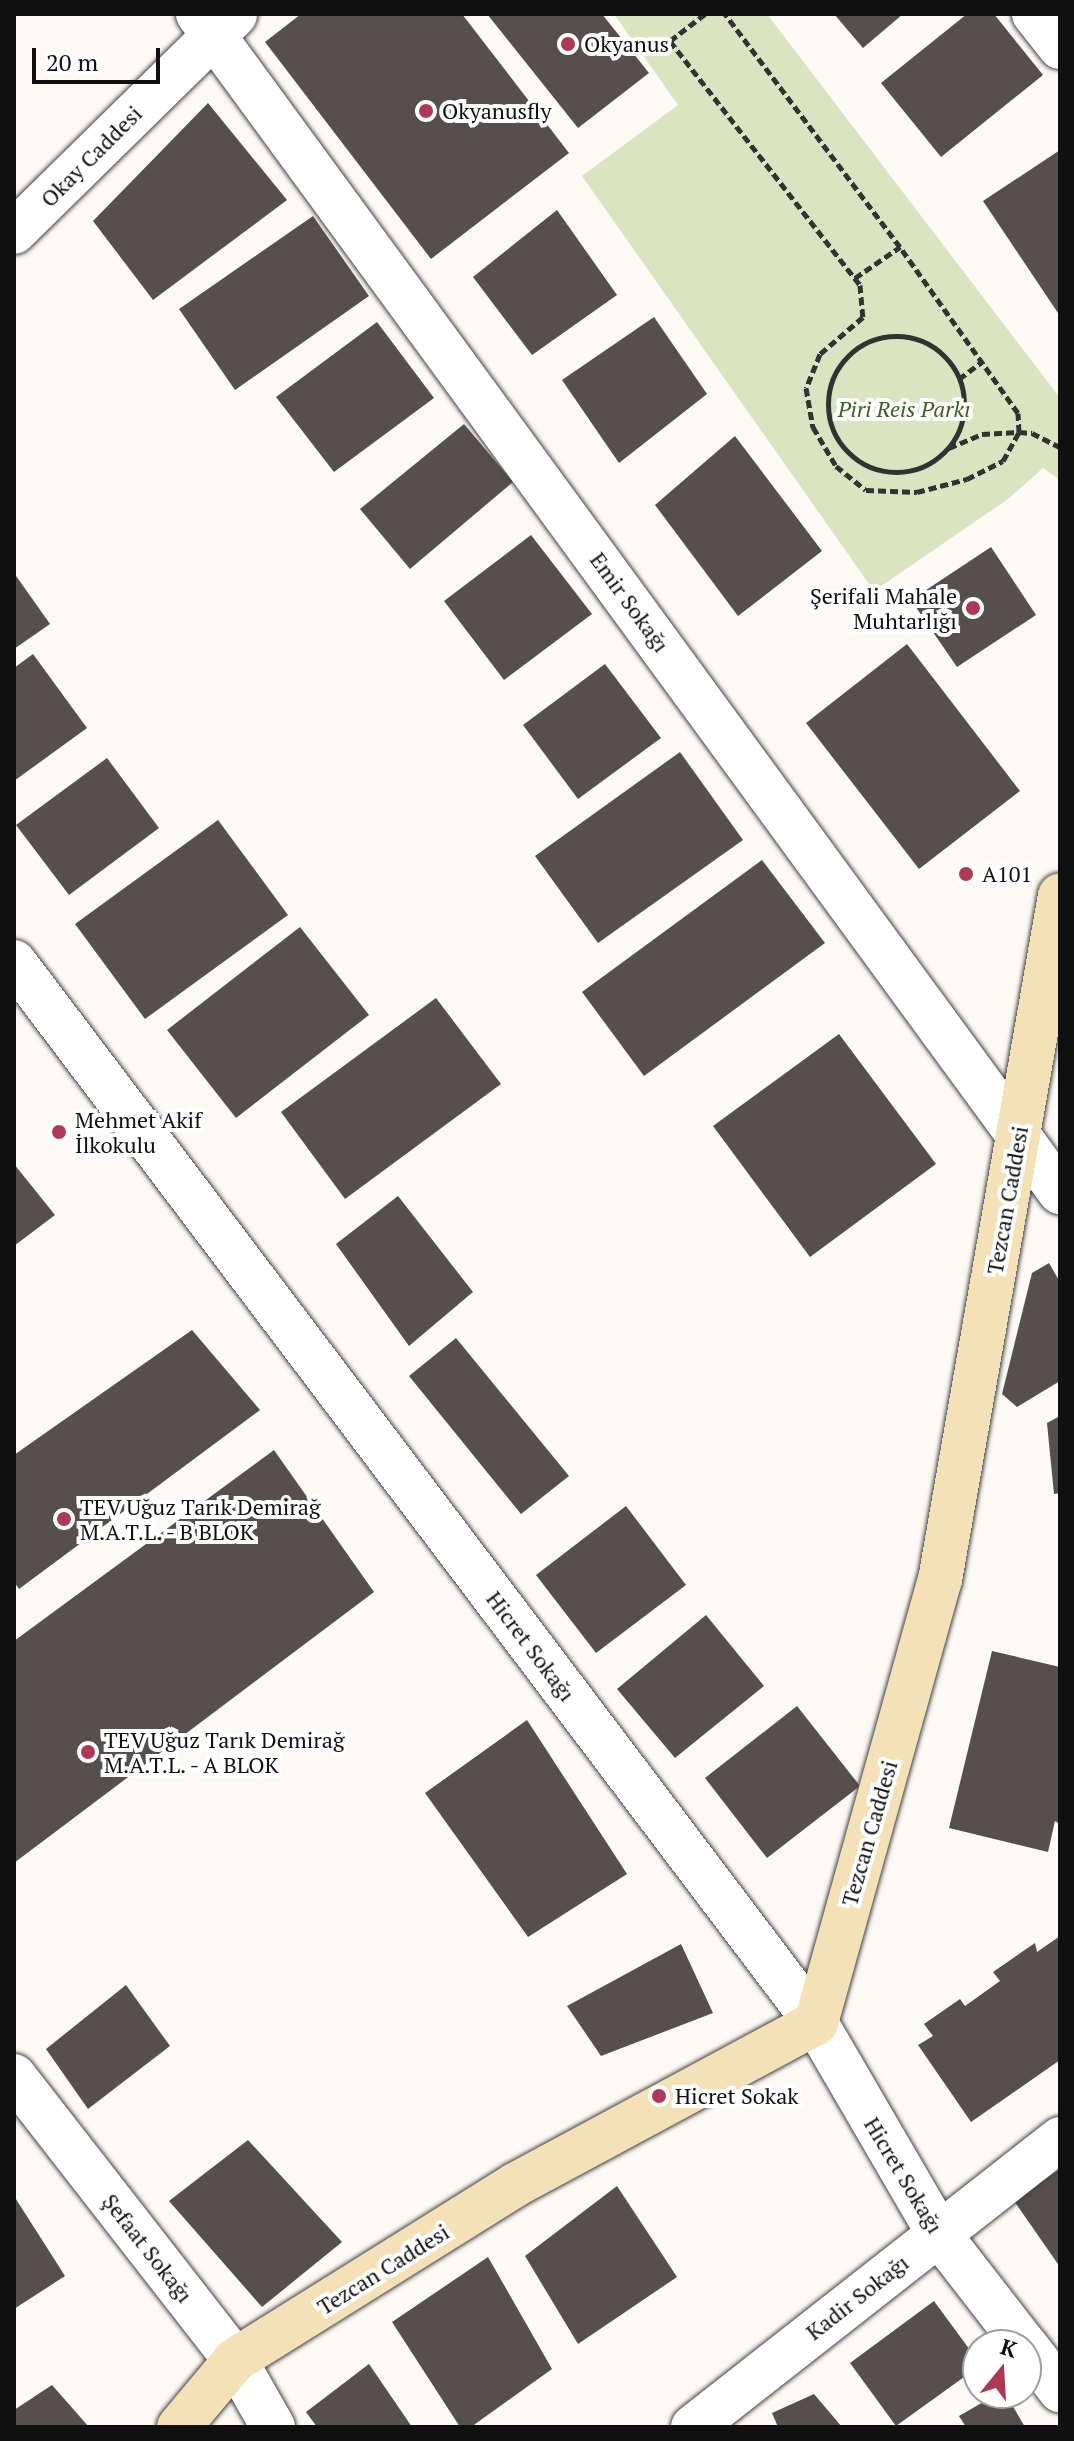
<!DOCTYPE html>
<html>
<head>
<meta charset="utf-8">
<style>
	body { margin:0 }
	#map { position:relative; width:1074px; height:2441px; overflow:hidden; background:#fdf9f4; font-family:"PT Serif",serif }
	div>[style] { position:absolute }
	.green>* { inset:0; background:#dbe4c1 }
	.building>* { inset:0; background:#574f4d }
	.path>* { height:5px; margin-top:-2.5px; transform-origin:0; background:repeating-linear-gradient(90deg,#323232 0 8px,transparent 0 12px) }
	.path>.ring { margin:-2.5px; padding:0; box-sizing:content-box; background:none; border:5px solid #323232; border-radius:50% }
	.roads { filter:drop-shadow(0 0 2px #434343) drop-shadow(0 0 2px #434343) }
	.street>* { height:44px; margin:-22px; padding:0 22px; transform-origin:22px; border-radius:22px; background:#fff }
	.secondary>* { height:44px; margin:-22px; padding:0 22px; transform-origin:22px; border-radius:22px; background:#f5e1b7 }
	.dots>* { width:22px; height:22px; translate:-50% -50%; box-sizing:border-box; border:4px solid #fff; border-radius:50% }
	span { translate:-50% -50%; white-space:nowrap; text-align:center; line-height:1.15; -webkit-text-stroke:8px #fff; paint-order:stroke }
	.poi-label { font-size:22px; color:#101010 }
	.left { translate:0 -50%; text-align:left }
	.right { translate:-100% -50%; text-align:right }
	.street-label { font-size:22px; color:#101010 }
	.park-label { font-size:22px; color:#3f6028; font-style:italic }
	.frame { position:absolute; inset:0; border:16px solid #101010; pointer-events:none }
	.north { position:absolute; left:962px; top:2329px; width:80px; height:80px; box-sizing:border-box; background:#fff; border:2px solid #9f9f9f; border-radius:50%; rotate:18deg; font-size:22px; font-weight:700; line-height:32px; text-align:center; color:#101010 }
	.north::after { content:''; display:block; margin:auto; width:28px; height:36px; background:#ae3957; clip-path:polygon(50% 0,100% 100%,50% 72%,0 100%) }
	.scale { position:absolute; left:32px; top:48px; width:128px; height:36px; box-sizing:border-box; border:4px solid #101010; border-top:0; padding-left:10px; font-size:24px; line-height:28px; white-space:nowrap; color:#101010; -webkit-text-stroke:6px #fff; paint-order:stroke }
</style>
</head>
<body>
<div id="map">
	<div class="green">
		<div style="clip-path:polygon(614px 14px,767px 14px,1060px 398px,1060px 480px,1043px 468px,1008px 499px,874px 591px,582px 176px,678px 105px)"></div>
	</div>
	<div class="building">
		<div style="clip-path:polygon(301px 14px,462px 14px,569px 153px,431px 259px,265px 42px)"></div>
		<div style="clip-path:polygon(487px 14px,602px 14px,649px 73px,578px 128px)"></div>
		<div style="clip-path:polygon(834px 14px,903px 14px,863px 48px)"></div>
		<div style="clip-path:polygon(967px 14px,994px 14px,1043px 75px,941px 157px,881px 83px)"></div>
		<div style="clip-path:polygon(208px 103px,287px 200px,153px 300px,93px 221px)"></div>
		<div style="clip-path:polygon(1060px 150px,1060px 316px,983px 201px)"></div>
		<div style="clip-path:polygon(557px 210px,617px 295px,532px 355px,473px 277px)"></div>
		<div style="clip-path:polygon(313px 216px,369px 296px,235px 390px,179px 309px)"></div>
		<div style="clip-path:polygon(654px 317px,707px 394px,619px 463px,562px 380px)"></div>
		<div style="clip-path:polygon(377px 322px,434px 398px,334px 472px,276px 397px)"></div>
		<div style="clip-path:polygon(464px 424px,513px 482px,410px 569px,360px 509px)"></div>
		<div style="clip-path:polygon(735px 436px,822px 551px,738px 616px,655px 505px)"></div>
		<div style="clip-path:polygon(531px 535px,592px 614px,504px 680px,444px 601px)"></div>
		<div style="clip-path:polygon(991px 547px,1036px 615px,957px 667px,911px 600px)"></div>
		<div style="clip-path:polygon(14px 573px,50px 624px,14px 649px)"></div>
		<div style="clip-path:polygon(907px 644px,1020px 791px,919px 869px,806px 723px)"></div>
		<div style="clip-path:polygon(33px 654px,87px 728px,14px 781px,14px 668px)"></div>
		<div style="clip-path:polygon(605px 664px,661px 738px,578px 799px,523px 725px)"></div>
		<div style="clip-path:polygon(680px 752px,743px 840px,598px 943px,535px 856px)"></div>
		<div style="clip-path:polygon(107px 758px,159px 828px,69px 895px,16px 825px)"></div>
		<div style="clip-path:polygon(218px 820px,288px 915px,145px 1019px,75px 924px)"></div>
		<div style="clip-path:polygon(762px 860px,825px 943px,644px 1076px,582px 992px)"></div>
		<div style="clip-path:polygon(300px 927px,369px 1015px,236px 1118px,167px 1030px)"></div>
		<div style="clip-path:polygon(436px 998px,501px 1084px,345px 1199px,281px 1112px)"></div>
		<div style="clip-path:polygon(839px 1034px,936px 1164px,810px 1257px,713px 1126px)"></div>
		<div style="clip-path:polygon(14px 1164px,55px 1215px,14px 1246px)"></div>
		<div style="clip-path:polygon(398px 1196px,473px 1292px,409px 1346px,336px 1244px)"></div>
		<div style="clip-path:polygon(1049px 1263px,1060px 1282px,1060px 1381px,1017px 1407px,1002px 1394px,1032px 1273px)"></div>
		<div style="clip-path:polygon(192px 1330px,260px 1410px,19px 1589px,14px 1582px,14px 1455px)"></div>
		<div style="clip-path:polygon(456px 1338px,569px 1476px,521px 1514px,409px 1376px)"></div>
		<div style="clip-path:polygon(1060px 1416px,1060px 1493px,1054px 1494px,1047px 1423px)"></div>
		<div style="clip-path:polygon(274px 1450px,374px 1592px,14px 1863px,14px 1641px)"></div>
		<div style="clip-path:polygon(626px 1506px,686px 1585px,596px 1653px,536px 1575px)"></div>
		<div style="clip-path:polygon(706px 1615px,764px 1686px,675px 1758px,617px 1689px)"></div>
		<div style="clip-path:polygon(992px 1651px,1060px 1667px,1060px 1824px,1055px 1821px,1048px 1852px,949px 1828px)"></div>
		<div style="clip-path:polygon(797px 1706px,860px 1786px,767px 1858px,705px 1778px)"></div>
		<div style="clip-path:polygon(527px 1720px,627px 1874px,528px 1937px,425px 1793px)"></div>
		<div style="clip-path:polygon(1060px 1936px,1060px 2060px,971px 2122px,918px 2045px,933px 2036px,924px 2024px,960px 1999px,965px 2006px,1000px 1981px,993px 1972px,1035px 1943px,1037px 1952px)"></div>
		<div style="clip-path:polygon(681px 1944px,713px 2013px,601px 2056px,567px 2006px)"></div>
		<div style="clip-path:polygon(126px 1985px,170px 2046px,88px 2109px,46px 2049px)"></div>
		<div style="clip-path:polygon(248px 2140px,342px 2242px,262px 2307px,169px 2201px)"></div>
		<div style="clip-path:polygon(1060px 2169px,1060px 2267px,1014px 2201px)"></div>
		<div style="clip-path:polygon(617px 2186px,677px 2277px,578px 2344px,525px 2256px)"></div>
		<div style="clip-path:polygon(14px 2196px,65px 2276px,14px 2309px)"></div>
		<div style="clip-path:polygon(488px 2257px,552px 2369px,471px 2427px,460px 2427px,392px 2322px)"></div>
		<div style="clip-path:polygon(934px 2301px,978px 2361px,978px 2367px,896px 2426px,850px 2363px)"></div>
		<div style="clip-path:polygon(369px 2364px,412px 2427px,317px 2427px,306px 2412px)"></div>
		<div style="clip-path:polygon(52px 2385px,89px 2427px,14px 2427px,14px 2410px)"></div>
		<div style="clip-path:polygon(999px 2393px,1005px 2393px,1025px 2427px,966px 2427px,959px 2416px)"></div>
		<div style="clip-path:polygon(814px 2394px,842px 2427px,778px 2427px,772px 2413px)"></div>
	</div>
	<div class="path">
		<div style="left:705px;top:14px;width:44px;rotate:142.4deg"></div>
		<div style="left:670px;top:41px;width:309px;rotate:52.1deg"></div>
		<div style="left:860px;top:285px;width:32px;rotate:85deg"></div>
		<div style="left:863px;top:317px;width:57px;rotate:139.3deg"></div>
		<div style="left:820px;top:354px;width:37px;rotate:112deg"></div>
		<div style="left:806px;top:388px;width:40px;rotate:80deg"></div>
		<div style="left:813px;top:427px;width:45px;rotate:59.5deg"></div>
		<div style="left:836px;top:466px;width:38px;rotate:39deg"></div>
		<div style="left:866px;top:490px;width:51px;rotate:2.2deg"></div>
		<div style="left:917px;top:492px;width:52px;rotate:-14.6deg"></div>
		<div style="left:967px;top:479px;width:40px;rotate:-26.6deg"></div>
		<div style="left:1003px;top:461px;width:33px;rotate:-61deg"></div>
		<div style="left:1019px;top:432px;width:19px;rotate:-93deg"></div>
		<div style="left:1018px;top:413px;width:204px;rotate:-125.4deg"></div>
		<div style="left:900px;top:247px;width:291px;rotate:-126.9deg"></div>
		<div style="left:855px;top:278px;width:55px;rotate:-34.6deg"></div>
		<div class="ring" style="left:828px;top:336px;width:131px;height:131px"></div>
		<div style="left:959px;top:379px;width:30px;rotate:-37deg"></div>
		<div style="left:949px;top:448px;width:36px;rotate:-23deg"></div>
		<div style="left:982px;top:434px;width:37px;rotate:-3deg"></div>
		<div style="left:1019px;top:432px;width:13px;rotate:4deg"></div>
		<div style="left:1032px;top:433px;width:31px;rotate:27deg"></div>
	</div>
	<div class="roads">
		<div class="street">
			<div style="left:198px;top:14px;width:1460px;rotate:53.81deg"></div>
			<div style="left:1034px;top:14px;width:42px;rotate:51.8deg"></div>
			<div style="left:14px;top:232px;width:310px;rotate:-44.5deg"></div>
			<div style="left:14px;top:962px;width:1330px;rotate:52.91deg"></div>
			<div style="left:816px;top:2023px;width:243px;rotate:59.8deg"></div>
			<div style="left:938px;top:2233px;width:142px;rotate:52.2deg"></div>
			<div style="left:14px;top:2076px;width:360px;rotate:52.1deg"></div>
			<div style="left:235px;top:2360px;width:77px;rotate:60.4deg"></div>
			<div style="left:1026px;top:2346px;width:56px;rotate:52.3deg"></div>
			<div style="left:693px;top:2427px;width:467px;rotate:-38.1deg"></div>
		</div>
		<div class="secondary">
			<div style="left:179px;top:2427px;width:87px;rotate:-50.1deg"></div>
			<div style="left:235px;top:2360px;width:330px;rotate:-32deg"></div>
			<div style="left:515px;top:2185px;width:342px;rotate:-28.3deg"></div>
			<div style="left:816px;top:2023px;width:460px;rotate:-74.4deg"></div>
			<div style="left:940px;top:1580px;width:695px;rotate:-80.06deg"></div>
		</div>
	</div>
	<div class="dots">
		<div style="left:568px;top:44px;background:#ae3957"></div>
		<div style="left:426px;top:111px;background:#ae3957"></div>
		<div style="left:973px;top:608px;background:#ae3957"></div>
		<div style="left:966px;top:874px;background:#ae3957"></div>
		<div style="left:59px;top:1132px;background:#ae3957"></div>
		<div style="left:64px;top:1519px;background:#ae3957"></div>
		<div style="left:88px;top:1752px;background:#ae3957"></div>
		<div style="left:659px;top:2096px;background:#ae3957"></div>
	</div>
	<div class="poi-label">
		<span class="left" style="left:584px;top:44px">Okyanus</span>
		<span class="left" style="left:442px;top:111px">Okyanusfly</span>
		<span class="right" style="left:957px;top:608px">Şerifali Mahale<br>Muhtarlığı</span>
		<span class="left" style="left:982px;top:874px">A101</span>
		<span class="left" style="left:75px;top:1132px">Mehmet Akif<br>İlkokulu</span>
		<span class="left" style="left:80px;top:1519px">TEV Uğuz Tarık Demirağ<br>M.A.T.L. - B BLOK</span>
		<span class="left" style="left:104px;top:1752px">TEV Uğuz Tarık Demirağ<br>M.A.T.L. - A BLOK</span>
		<span class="left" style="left:675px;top:2096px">Hicret Sokak</span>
	</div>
	<div class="street-label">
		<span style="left:91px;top:156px;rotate:-45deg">Okay Caddesi</span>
		<span style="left:630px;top:602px;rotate:54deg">Emir Sokağı</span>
		<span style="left:1007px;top:1200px;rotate:-80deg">Tezcan Caddesi</span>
		<span style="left:531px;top:1646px;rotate:53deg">Hicret Sokağı</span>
		<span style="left:869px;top:1833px;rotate:-74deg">Tezcan Caddesi</span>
		<span style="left:904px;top:2175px;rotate:59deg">Hicret Sokağı</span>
		<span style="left:148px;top:2248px;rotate:52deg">Şefaat Sokağı</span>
		<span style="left:383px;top:2269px;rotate:-32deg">Tezcan Caddesi</span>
		<span style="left:857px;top:2297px;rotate:-38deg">Kadir Sokağı</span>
	</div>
	<div class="park-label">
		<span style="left:904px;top:409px">Piri Reis Parkı</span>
	</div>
	<div class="frame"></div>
	<div class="north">K</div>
	<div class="scale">20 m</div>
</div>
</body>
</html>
